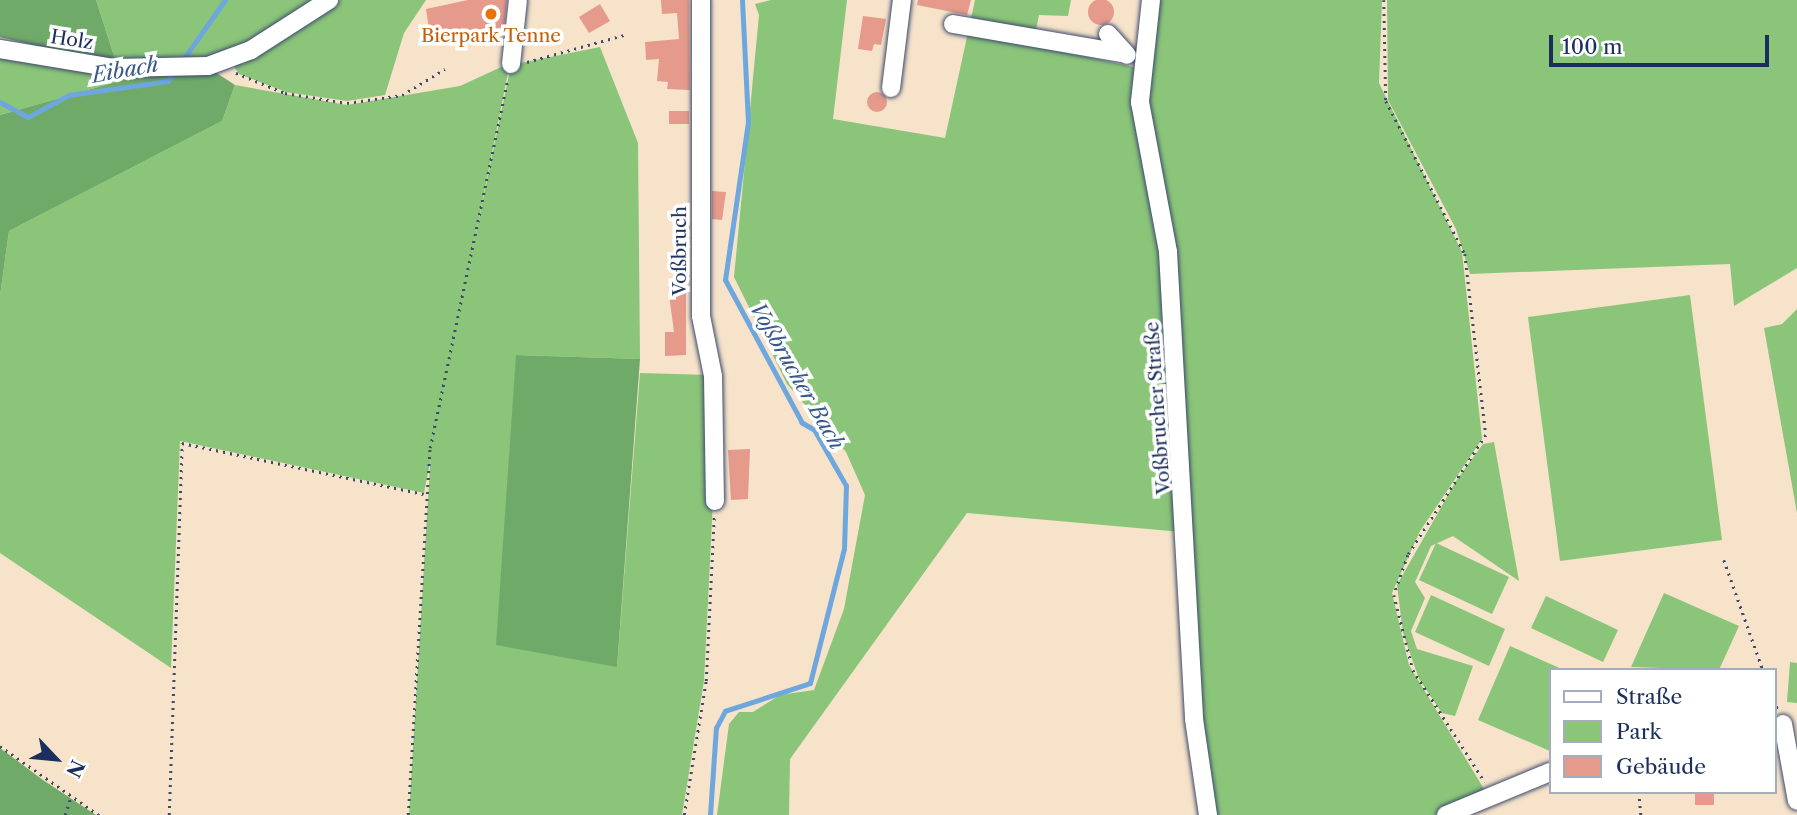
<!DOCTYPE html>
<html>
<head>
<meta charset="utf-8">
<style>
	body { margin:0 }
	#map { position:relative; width:1797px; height:815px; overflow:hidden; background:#f6e3ca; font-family:"Libre Caslon Text",serif }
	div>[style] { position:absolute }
	.green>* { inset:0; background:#8bc579 }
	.forest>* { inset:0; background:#70aa69 }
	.stream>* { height:4.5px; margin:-2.25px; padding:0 2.25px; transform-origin:2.25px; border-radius:2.25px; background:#6ea7dd }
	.building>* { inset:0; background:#e59a8c }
	.round { border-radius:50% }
	.path>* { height:2.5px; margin-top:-1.25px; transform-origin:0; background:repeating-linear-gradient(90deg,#3c4a6e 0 2px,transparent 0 7px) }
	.roads { filter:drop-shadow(0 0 2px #3c4a6e) drop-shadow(0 0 2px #3c4a6e) }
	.minor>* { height:18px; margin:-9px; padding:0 9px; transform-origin:9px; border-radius:9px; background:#fff }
	.dots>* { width:19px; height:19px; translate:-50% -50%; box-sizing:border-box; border:4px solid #fff; border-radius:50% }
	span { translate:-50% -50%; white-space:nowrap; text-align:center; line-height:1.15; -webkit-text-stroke:7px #fff; paint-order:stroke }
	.food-label { font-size:19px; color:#c56008 }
	.street-label { font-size:19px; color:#1b2f5e }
	.water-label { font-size:21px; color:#38598a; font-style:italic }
	.legend { position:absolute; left:1549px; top:668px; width:228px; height:126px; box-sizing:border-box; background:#fff; border:2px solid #a4acbf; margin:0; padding:9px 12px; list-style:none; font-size:21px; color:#1b2f5e }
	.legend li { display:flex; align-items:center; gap:14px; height:35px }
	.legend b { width:35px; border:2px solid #a4acbf }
	.north { position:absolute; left:21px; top:724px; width:70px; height:70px; -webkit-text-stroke:5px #fff; paint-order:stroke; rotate:116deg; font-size:19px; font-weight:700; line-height:28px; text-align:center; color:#1b2f5e }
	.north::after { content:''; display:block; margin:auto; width:24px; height:32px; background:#1b2f5e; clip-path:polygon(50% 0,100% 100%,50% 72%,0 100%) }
	.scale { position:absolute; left:1549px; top:35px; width:220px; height:32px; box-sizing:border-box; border:4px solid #1b2f5e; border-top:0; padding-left:9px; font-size:21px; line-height:24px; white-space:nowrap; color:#1b2f5e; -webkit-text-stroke:5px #fff; paint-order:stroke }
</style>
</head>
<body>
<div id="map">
	<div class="green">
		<div style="clip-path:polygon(96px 0,326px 0,227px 60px,117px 65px)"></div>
		<div style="clip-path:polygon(340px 0,426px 0,404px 33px,385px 95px,347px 101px,286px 92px,239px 74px,233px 65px)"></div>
		<div style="clip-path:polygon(771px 0,847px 0,833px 119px,945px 138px,975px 0,1071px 0,1068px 16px,1039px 15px,1033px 45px,1138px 68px,1164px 260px,1182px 532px,967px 513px,790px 759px,789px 815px,717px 815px,729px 724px,739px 712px,753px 712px,780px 695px,814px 690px,844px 609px,865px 495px,846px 452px,787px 384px,734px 277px,759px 15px,755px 4px)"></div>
		<div style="clip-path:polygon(1158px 0,1382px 0,1379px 83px,1462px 252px,1482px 439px,1420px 531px,1392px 593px,1409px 665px,1487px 794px,1435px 815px,1214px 815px,1200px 689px,1177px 272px,1147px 92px)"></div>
		<div style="clip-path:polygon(1387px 0,1797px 0,1797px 268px,1734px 306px,1730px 264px,1470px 274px,1456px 229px,1388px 100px)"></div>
		<div style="clip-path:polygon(600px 47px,638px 143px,640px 359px,516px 355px,617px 667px,640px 373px,710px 375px,713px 501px,704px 681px,682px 815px,409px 815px,431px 449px,511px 65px)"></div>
		<div style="clip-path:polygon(0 57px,137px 76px,0 115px)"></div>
		<div style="clip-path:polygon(510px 63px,424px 493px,180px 441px,171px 668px,0 553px,0 296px,9px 231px,222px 121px,235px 85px,347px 105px,460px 86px)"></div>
		<div style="clip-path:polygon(1690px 295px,1722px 540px,1560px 561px,1528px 317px)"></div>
		<div style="clip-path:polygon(1797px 309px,1797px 513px,1764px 328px,1782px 324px)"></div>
		<div style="clip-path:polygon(1494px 442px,1519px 581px,1453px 536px,1431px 546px,1415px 582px,1425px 598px,1411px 631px,1417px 649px,1473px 666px,1455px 716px,1442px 713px,1419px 679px,1403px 633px,1397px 585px,1456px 481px,1483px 444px)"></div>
		<div style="clip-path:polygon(1436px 543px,1509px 577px,1492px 614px,1419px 580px)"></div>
		<div style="clip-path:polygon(1664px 593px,1739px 626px,1719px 670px,1631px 667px)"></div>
		<div style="clip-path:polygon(1431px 595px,1505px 629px,1489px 666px,1415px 632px)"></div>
		<div style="clip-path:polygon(1546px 596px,1618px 630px,1603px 662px,1531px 628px)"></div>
		<div style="clip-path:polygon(1510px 646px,1564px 670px,1550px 670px,1550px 751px,1478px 720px)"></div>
		<div style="clip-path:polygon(1790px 662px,1797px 663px,1797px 703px,1787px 702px)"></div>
	</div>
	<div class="forest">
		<div style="clip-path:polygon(0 0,96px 0,117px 65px,0 37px)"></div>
		<div style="clip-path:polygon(209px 68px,235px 85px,222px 121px,9px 231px,0 296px,0 115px,137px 76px)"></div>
		<div style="clip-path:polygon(516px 355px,640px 359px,617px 667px,496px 645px)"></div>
		<div style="clip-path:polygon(0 748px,43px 780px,96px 815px,0 815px)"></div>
	</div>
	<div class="stream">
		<div style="left:182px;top:61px;width:75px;rotate:-54.8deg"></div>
		<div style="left:0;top:102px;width:32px;rotate:28deg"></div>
		<div style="left:28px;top:117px;width:47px;rotate:-28.2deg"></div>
		<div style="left:69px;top:95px;width:100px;rotate:-8deg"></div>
		<div style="left:168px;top:81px;width:12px;rotate:-55deg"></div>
		<div style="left:710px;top:815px;width:87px;rotate:-86.1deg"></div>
		<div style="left:716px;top:728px;width:19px;rotate:-62deg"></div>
		<div style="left:725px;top:711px;width:89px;rotate:-18.2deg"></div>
		<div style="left:810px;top:683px;width:138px;rotate:-75.8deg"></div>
		<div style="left:844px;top:549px;width:63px;rotate:-88.2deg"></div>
		<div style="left:846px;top:486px;width:64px;rotate:-119.7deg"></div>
		<div style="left:814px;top:430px;width:14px;rotate:-150deg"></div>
		<div style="left:802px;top:423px;width:162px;rotate:-118.3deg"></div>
		<div style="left:725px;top:280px;width:159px;rotate:-81.7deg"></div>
		<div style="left:748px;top:123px;width:123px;rotate:-92.8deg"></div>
	</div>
	<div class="building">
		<div class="round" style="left:1088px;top:-1px;width:26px;height:26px"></div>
		<div style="clip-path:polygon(468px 0,507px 0,504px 28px,430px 35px,426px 9px)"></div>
		<div style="clip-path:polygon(661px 0,689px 0,690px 90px,667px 89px,668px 82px,657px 81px,659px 59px,646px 60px,645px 42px,679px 39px,677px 13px,662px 14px)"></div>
		<div style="clip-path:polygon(918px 0,971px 0,967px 15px,917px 5px)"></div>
		<div style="clip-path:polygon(600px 4px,610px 21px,589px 33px,579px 17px)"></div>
		<div style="clip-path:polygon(863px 16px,886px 19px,881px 45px,874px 44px,872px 51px,858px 49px)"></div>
		<div class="round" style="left:867px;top:92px;width:20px;height:20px"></div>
		<div style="clip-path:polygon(669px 111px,689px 111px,689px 124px,669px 124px)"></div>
		<div style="clip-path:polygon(712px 191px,726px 192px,722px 220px,712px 219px)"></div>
		<div style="clip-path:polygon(686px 286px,686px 355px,665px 356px,665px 332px,674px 332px,668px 287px)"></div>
		<div style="clip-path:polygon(750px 449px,748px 499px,731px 500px,728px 450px)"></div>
		<div style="clip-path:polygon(1695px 792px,1714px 792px,1714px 805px,1695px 805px)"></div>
	</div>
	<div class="path">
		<div style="left:1384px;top:0;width:101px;rotate:88.9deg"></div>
		<div style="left:1386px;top:101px;width:172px;rotate:62.7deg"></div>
		<div style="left:1465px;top:254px;width:182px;rotate:83.4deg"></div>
		<div style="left:1486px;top:435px;width:143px;rotate:123deg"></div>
		<div style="left:1408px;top:555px;width:42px;rotate:109.3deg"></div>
		<div style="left:1394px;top:595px;width:77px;rotate:75.8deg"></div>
		<div style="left:1413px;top:670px;width:133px;rotate:57.3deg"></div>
		<div style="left:527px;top:62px;width:101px;rotate:-15.6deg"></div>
		<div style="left:236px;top:73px;width:53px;rotate:22.2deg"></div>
		<div style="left:285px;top:93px;width:63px;rotate:9.2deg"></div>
		<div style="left:347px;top:103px;width:56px;rotate:-8.3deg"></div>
		<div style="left:402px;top:95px;width:50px;rotate:-31.2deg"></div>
		<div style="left:1724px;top:560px;width:117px;rotate:70.5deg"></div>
		<div style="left:1774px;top:700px;width:11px;rotate:68deg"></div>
		<div style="left:0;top:746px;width:121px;rotate:34.9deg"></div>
		<div style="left:1639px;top:792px;width:23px;rotate:85deg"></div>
		<div style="left:65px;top:815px;width:20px;rotate:-72deg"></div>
		<div style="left:169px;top:815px;width:372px;rotate:-88deg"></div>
		<div style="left:182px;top:443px;width:247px;rotate:11.9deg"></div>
		<div style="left:408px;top:815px;width:368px;rotate:-86.6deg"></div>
		<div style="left:430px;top:448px;width:377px;rotate:-78.1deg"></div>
		<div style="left:684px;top:815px;width:136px;rotate:-80.7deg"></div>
		<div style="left:706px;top:681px;width:165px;rotate:-87.2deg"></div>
	</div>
	<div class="roads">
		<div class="minor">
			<div style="left:701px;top:0;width:316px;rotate:90deg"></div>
			<div style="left:701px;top:316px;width:61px;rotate:78.7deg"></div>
			<div style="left:713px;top:376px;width:125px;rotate:89.1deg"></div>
			<div style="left:1151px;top:0;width:103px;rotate:96.2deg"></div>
			<div style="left:1140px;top:102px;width:153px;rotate:79.4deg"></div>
			<div style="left:1168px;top:252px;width:468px;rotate:86.8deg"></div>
			<div style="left:1194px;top:719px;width:97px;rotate:81.7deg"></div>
			<div style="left:953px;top:24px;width:170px;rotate:9.8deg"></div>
			<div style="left:1108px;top:34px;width:28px;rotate:48deg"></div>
			<div style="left:0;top:49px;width:116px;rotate:9.5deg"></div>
			<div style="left:114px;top:68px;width:94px;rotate:-1.2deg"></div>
			<div style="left:208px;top:66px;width:46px;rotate:-20.4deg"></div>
			<div style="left:251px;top:50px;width:93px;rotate:-32.7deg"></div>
			<div style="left:511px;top:64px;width:64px;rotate:-83.8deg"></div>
			<div style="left:891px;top:88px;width:89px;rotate:-82.9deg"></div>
			<div style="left:1783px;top:724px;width:78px;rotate:79.7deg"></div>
			<div style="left:1446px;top:815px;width:113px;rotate:-22.5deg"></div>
		</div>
	</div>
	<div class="dots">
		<div style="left:491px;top:14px;background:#e8710a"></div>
	</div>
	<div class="food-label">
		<span style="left:491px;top:36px">Bierpark Tenne</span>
	</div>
	<div class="street-label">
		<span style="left:72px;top:40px;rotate:9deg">Holz</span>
		<span style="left:680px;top:251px;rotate:-90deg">Voßbruch</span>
		<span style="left:1158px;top:408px;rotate:-94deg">Voßbrucher Straße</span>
	</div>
	<div class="water-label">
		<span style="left:125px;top:70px;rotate:-10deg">Eibach</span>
		<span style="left:797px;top:376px;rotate:60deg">Voßbrucher Bach</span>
	</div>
	<ul class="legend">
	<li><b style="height:9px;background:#fff"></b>Straße</li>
	<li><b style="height:19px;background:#8bc579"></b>Park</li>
	<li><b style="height:19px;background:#e59a8c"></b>Gebäude</li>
	</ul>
	<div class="north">N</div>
	<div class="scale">100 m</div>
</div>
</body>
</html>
